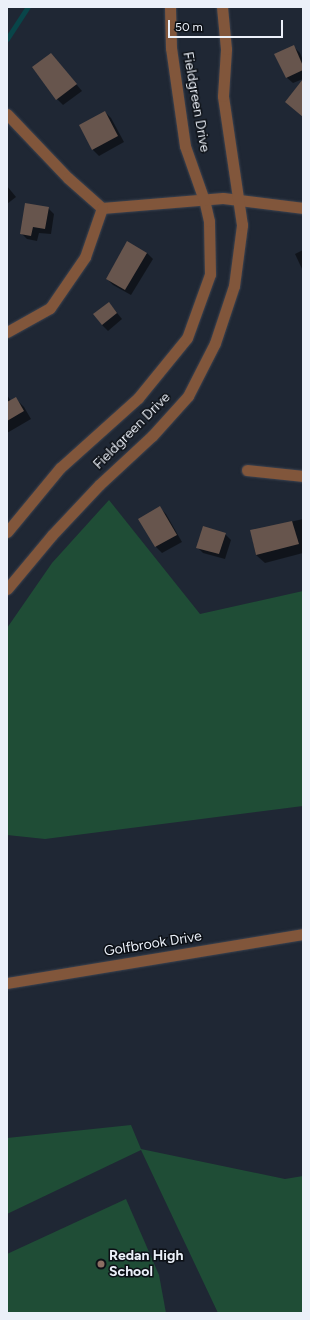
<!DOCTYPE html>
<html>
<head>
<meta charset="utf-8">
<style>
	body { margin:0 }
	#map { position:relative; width:310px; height:1320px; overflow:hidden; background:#1f2734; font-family:Figtree,sans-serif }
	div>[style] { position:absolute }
	.green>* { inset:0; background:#1f4d36 }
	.shadow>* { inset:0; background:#0007 }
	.stream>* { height:4.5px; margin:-2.25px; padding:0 2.25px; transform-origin:2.25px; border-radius:2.25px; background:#094549 }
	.building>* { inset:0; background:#67554d }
	.roads { filter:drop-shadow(0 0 1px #3c4350) drop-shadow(0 0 1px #3c4350) }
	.minor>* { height:11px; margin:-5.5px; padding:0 5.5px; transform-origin:5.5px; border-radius:5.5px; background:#81563b }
	.dots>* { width:11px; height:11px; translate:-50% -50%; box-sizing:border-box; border:2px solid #0c1016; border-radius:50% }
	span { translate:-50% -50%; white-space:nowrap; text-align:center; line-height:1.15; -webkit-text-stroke:3px #0c1016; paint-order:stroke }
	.street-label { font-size:14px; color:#ebf0f9 }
	.poi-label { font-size:14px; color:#ebf0f9; font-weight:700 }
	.left { translate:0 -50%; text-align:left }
	.frame { position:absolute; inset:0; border:8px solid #ebf0f9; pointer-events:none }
	.scale { position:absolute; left:168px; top:20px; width:115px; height:18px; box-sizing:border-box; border:2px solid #ebf0f9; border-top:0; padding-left:5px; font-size:12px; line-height:14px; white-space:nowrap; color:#ebf0f9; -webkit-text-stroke:3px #0c1016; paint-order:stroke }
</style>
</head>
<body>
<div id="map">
	<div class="green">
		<div style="clip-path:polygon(109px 500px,200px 614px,303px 591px,303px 806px,45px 839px,7px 835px,7px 628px,52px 563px)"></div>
		<div style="clip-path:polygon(131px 1125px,141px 1149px,285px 1179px,303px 1176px,303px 1313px,218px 1313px,141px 1150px,7px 1214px,7px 1138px)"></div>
		<div style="clip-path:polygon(126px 1199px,159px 1275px,166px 1313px,7px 1313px,7px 1254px)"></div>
	</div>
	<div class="shadow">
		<div style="clip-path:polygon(294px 47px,300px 53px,303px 60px,303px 79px,293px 83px,286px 77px)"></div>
		<div style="clip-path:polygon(51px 54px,82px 91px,63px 105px,57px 99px)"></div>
		<div style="clip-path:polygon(105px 112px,111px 118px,124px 142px,99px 156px,93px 150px,80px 126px)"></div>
		<div style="clip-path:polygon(7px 186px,16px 197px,7px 204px)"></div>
		<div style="clip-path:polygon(48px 208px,54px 214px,51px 234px,39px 233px,37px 241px,27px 239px,21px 233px)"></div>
		<div style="clip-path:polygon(303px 250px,303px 271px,295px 254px)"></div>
		<div style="clip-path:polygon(147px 253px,153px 259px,131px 295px,113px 285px,107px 279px)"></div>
		<div style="clip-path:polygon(109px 303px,122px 319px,108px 331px,102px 325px)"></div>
		<div style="clip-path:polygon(7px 395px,11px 401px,16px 399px,24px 407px,31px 419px,7px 433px)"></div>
		<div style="clip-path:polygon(160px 508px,166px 514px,182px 542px,162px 553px,156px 547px)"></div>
		<div style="clip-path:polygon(303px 519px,303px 553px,265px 563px,256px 555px,251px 531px)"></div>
		<div style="clip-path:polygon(225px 534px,231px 540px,225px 559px,203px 553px,197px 547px)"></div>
	</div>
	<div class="stream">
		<div style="left:7px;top:39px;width:38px;rotate:-57deg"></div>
	</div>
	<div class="building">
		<div style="clip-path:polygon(294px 45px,303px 66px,303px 70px,286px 78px,274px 54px)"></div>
		<div style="clip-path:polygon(51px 53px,77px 84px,56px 100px,32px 67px)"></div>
		<div style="clip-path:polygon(303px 79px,303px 117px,285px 102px)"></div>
		<div style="clip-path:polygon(105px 111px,118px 136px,92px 150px,79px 125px)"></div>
		<div style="clip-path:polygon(25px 203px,49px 207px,45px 229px,33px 227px,31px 236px,20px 234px)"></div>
		<div style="clip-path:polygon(127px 241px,147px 253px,125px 290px,106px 279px)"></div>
		<div style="clip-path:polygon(109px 302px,117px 313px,102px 325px,93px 314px)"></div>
		<div style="clip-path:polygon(16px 397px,24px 411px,7px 421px,7px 402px)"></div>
		<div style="clip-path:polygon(160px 506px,177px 535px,155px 547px,138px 519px)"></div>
		<div style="clip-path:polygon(292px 521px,299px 544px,256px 555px,250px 530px)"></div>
		<div style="clip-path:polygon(203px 526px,226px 533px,219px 554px,196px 548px)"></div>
	</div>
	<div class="roads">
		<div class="minor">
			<div style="left:7px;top:114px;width:88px;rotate:46.4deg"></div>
			<div style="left:68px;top:178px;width:45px;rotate:41.4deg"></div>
			<div style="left:102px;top:208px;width:121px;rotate:-4.7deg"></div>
			<div style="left:223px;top:198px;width:81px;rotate:7.1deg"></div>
			<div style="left:7px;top:332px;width:49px;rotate:-29.2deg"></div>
			<div style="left:50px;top:308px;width:62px;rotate:-55.5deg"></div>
			<div style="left:85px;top:257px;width:52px;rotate:-70.9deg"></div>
			<div style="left:247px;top:470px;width:56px;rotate:6.1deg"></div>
			<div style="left:7px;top:532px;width:83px;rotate:-50.4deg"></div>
			<div style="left:60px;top:468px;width:105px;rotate:-41.9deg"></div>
			<div style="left:138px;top:398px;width:77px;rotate:-50.8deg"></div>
			<div style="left:187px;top:338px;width:68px;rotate:-70.2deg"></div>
			<div style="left:210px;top:274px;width:53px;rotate:-91.1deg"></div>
			<div style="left:209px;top:221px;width:22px;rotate:-103deg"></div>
			<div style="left:204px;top:200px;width:57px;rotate:-109.4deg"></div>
			<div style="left:185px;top:146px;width:99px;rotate:-98.1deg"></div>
			<div style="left:171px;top:48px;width:41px;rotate:-91.4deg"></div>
			<div style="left:7px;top:589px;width:70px;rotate:-50.2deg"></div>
			<div style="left:52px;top:535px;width:69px;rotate:-46.8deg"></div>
			<div style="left:99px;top:485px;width:72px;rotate:-42.8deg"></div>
			<div style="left:152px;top:436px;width:54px;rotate:-48deg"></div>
			<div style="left:188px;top:396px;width:59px;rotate:-63deg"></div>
			<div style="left:215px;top:343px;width:60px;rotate:-71.6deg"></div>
			<div style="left:234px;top:286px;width:62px;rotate:-82.5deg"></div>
			<div style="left:242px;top:225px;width:130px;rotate:-98.4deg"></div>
			<div style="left:223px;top:96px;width:47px;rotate:-86.3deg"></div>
			<div style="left:226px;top:49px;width:42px;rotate:-95.4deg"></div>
			<div style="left:7px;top:983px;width:300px;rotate:-9.4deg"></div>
		</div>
	</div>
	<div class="dots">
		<div style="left:101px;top:1264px;background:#8d6e63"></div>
	</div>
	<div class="street-label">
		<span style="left:196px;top:102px;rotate:80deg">Fieldgreen Drive</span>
		<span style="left:132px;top:431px;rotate:-45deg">Fieldgreen Drive</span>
		<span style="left:153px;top:944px;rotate:-9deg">Golfbrook Drive</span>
	</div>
	<div class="poi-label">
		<span class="left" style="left:109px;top:1264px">Redan High<br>School</span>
	</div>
	<div class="frame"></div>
	<div class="scale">50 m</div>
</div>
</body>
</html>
